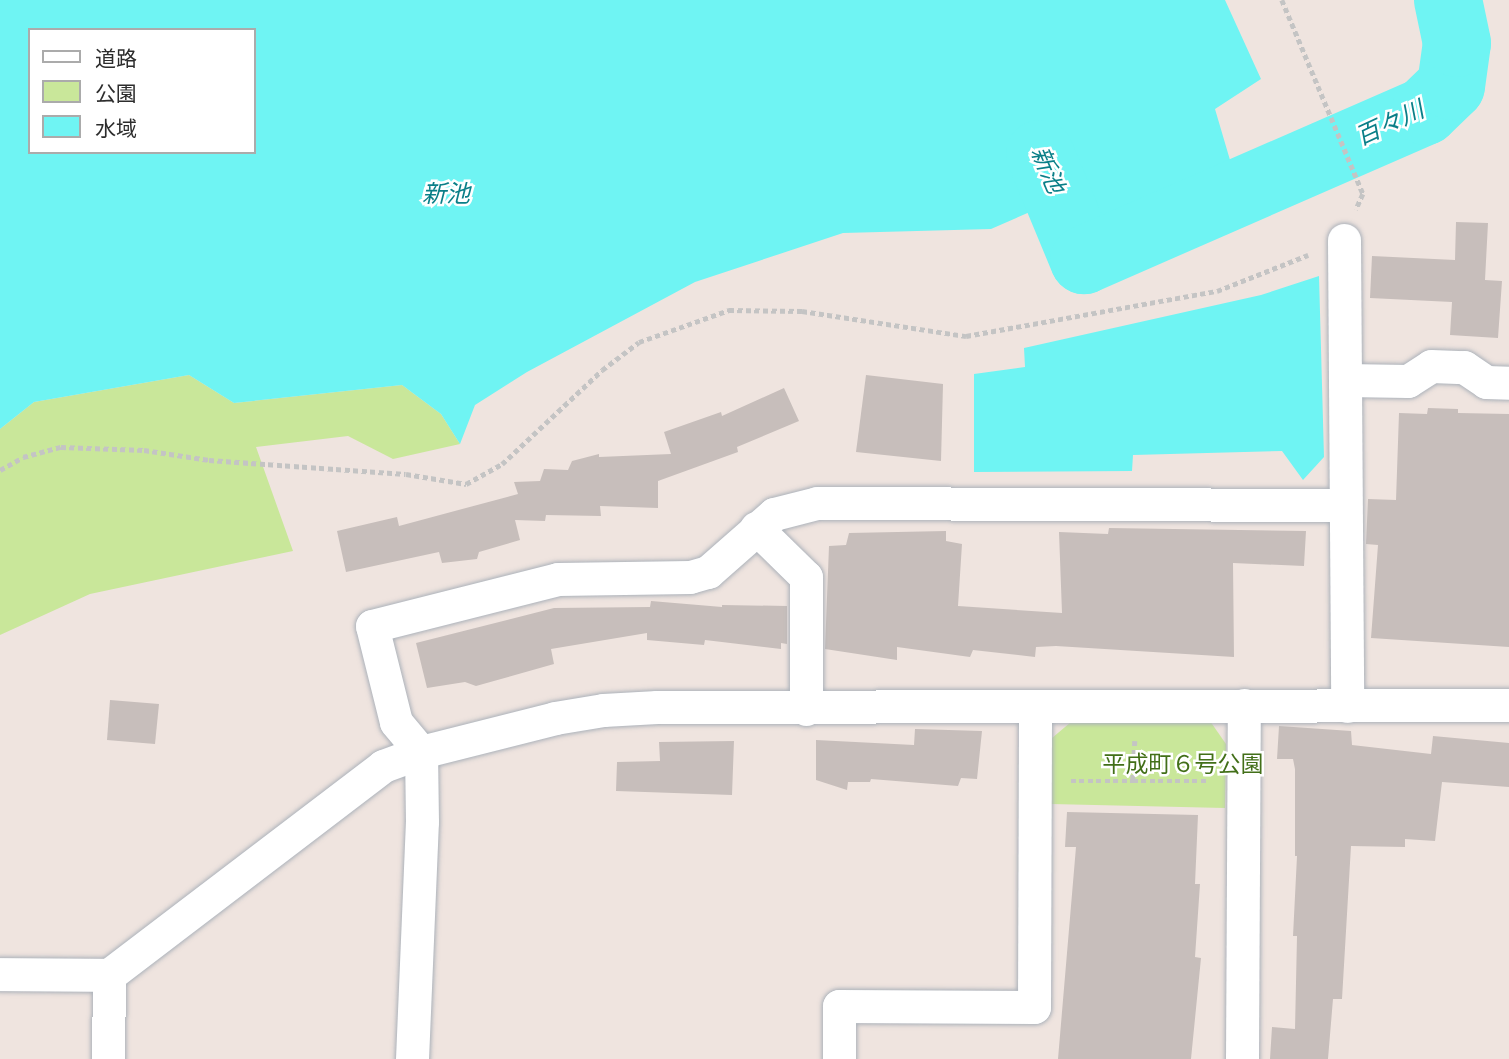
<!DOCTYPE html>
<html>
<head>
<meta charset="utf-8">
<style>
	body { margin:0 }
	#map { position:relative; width:1509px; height:1059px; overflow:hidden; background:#efe4df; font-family:Rubik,"Noto Sans JP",sans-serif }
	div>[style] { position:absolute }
	.green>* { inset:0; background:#c9e79a }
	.water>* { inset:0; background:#6ff4f3 }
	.river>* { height:68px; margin:-34px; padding:0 34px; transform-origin:34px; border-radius:34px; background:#6ff4f3 }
	.building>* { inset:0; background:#c7bebb }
	.path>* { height:4.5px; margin-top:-2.25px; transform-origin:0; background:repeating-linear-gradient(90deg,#c4c4c4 0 5px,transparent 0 8.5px) }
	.roads { filter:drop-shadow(0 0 2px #acb2ba) drop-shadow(0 0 2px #acb2ba) }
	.minor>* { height:33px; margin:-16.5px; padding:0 16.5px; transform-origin:16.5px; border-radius:16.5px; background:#fff }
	span { translate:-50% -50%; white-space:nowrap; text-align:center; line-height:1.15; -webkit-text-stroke:5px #fff; paint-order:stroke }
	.park-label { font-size:23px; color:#426f18 }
	.water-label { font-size:24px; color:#0a7f88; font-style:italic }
	.legend { position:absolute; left:28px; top:28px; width:228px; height:126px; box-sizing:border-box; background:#fff; border:2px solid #ababab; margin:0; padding:9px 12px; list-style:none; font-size:21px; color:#2d2d2d }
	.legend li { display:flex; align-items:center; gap:14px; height:35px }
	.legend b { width:35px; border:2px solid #ababab }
</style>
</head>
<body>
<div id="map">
	<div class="green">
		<div style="clip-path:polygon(189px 375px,234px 403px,402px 385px,441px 414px,460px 444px,393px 459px,348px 436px,256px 447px,293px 551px,90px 594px,0 635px,0 429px,34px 402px)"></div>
		<div style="clip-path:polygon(1210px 721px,1226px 744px,1225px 808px,1051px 804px,1052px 738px,1071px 722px)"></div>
	</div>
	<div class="water">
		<div style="clip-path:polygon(evenodd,0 0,1225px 0,1261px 79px,1215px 109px,1230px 160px,1060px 251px,1039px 208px,991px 229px,843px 233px,695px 282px,527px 372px,475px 405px,460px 444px,441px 414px,402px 385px,234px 403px,189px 375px,34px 402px,0 429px,0 0,30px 30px,254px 30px,254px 152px,30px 152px,30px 30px)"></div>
		<div style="clip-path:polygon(1319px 276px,1324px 457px,1303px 480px,1282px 451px,1133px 455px,1132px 471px,974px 472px,974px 374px,1025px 367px,1024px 348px,1261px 295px)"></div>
	</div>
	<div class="river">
		<div style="left:1040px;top:154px;width:115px;rotate:67.5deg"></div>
		<div style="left:1084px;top:260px;width:372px;rotate:-23.6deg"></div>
		<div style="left:1425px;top:111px;width:36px;rotate:-44deg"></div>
		<div style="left:1451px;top:86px;width:43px;rotate:-82.1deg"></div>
		<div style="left:1457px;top:43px;width:44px;rotate:-101.8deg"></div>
	</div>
	<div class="building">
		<div style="clip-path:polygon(1456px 222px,1488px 223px,1485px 280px,1502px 281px,1498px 338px,1450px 335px,1452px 302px,1370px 298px,1372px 256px,1455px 260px)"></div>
		<div style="clip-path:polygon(866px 375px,943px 384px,941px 461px,856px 452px)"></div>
		<div style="clip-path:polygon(784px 388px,799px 421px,737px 447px,738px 452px,658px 481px,658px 508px,600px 506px,601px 516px,546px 515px,545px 521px,515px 520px,520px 540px,479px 552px,477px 559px,442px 563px,439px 552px,346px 572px,337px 531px,397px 517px,399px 526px,518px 494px,514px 482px,540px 481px,544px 469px,568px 470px,572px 461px,599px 454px,599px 457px,671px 454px,664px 432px,721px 412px,722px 416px)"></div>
		<div style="clip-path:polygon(1428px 408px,1458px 409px,1458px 413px,1509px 414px,1509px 647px,1371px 638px,1378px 545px,1366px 544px,1368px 499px,1396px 500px,1399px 413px,1427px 414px)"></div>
		<div style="clip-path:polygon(1109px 528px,1306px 531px,1304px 566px,1233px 563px,1234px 657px,1056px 646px,1036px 647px,1035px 657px,973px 650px,970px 657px,897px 647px,897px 660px,825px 649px,829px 546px,846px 545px,849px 533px,946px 531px,946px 541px,962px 544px,958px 606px,1062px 613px,1059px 532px,1108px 534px)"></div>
		<div style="clip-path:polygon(651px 601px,722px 607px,722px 605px,787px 606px,787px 644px,781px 643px,781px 649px,705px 640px,704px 645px,647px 640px,647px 633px,551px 649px,554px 664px,476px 686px,465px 682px,427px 688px,416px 643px,554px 608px,650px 607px)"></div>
		<div style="clip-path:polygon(110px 700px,159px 704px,155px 744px,107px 740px)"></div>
		<div style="clip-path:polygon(1279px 726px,1351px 731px,1352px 745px,1431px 754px,1433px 736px,1509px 743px,1509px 787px,1442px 782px,1435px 841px,1405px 839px,1405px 847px,1351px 846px,1342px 999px,1333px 999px,1328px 1059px,1270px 1059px,1272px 1027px,1295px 1029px,1297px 936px,1293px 936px,1297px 856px,1295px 856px,1295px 769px,1293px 759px,1277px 759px)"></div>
		<div style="clip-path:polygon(915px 729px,982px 731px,977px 779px,961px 778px,958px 786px,871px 779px,870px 782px,848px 782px,847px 790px,816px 780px,816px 740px,914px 745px)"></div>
		<div style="clip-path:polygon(734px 741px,732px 795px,616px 791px,617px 762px,660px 761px,659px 742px)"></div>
		<div style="clip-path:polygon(1067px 812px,1198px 815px,1195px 884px,1200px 884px,1195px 957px,1201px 958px,1191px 1059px,1058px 1059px,1076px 847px,1065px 847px)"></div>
	</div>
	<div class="path">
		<div style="left:1282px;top:0;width:210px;rotate:67.3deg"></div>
		<div style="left:1363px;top:194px;width:17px;rotate:114deg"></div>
		<div style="left:0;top:470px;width:26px;rotate:-29deg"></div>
		<div style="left:23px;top:457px;width:39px;rotate:-15deg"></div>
		<div style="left:61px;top:447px;width:83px;rotate:2.1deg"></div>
		<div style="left:144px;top:450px;width:66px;rotate:8.7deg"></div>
		<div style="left:209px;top:460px;width:197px;rotate:4.1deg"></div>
		<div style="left:406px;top:474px;width:61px;rotate:9.5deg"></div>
		<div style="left:466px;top:484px;width:41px;rotate:-29.1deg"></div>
		<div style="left:502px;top:464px;width:137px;rotate:-43.2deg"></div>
		<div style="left:602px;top:370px;width:46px;rotate:-37.1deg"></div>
		<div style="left:639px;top:342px;width:96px;rotate:-19.6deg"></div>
		<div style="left:729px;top:310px;width:73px;rotate:0.8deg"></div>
		<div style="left:802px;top:311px;width:166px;rotate:8.7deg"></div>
		<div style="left:966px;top:336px;width:255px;rotate:-10.2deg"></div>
		<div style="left:1217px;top:291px;width:98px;rotate:-21.6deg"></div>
		<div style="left:1135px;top:741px;width:40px;rotate:92.9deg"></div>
		<div style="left:1133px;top:781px;width:74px"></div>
		<div style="left:1071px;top:781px;width:62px"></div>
	</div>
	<div class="roads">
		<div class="minor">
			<div style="left:1344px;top:240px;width:466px;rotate:89.6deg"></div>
			<div style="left:1345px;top:380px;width:63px;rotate:0.9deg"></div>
			<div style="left:1408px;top:381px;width:27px;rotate:-33deg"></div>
			<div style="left:1431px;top:366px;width:33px;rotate:2deg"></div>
			<div style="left:1464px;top:367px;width:27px;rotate:34deg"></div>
			<div style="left:1486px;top:382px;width:23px;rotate:2deg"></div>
			<div style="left:756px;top:528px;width:70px;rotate:44.4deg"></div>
			<div style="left:806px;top:577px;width:132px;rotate:90deg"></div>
			<div style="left:0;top:974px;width:109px;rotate:0.5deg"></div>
			<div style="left:109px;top:975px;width:345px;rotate:-37.3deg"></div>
			<div style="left:383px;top:766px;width:40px;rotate:-20.2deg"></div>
			<div style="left:421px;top:752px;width:138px;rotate:-14.2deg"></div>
			<div style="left:555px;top:718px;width:49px;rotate:-9.5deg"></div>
			<div style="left:603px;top:710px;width:54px;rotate:-3.2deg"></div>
			<div style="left:657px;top:707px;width:852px;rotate:-0.13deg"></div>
			<div style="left:108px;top:1059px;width:84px;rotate:-89.3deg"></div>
			<div style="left:412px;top:1059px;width:237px;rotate:-87.6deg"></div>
			<div style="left:422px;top:822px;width:70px;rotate:-90.8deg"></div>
			<div style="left:421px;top:752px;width:39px;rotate:-130deg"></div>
			<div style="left:396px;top:722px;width:99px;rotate:-104deg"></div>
			<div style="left:372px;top:626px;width:192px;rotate:-14.2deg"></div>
			<div style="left:558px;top:579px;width:132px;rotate:-0.9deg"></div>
			<div style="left:690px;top:577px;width:19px;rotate:-16deg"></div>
			<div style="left:708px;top:572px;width:88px;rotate:-41.3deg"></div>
			<div style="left:774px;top:514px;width:44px;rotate:-14.3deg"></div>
			<div style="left:817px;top:503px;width:528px;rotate:0.22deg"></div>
			<div style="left:839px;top:1059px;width:53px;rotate:-90deg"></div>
			<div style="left:839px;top:1006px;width:195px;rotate:0.3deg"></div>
			<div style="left:1034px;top:1007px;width:301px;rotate:-89.8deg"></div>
			<div style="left:1242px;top:1059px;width:354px;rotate:-89.7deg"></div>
		</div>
	</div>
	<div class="park-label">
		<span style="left:1183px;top:764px">平成町６号公園</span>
	</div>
	<div class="water-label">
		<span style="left:1390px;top:124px;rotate:-25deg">百々川</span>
		<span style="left:1047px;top:170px;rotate:67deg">新池</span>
		<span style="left:446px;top:195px">新池</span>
	</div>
	<ul class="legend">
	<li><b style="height:9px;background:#fff"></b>道路</li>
	<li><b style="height:19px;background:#c9e79a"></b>公園</li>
	<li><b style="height:19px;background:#6ff4f3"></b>水域</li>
	</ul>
</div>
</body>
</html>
